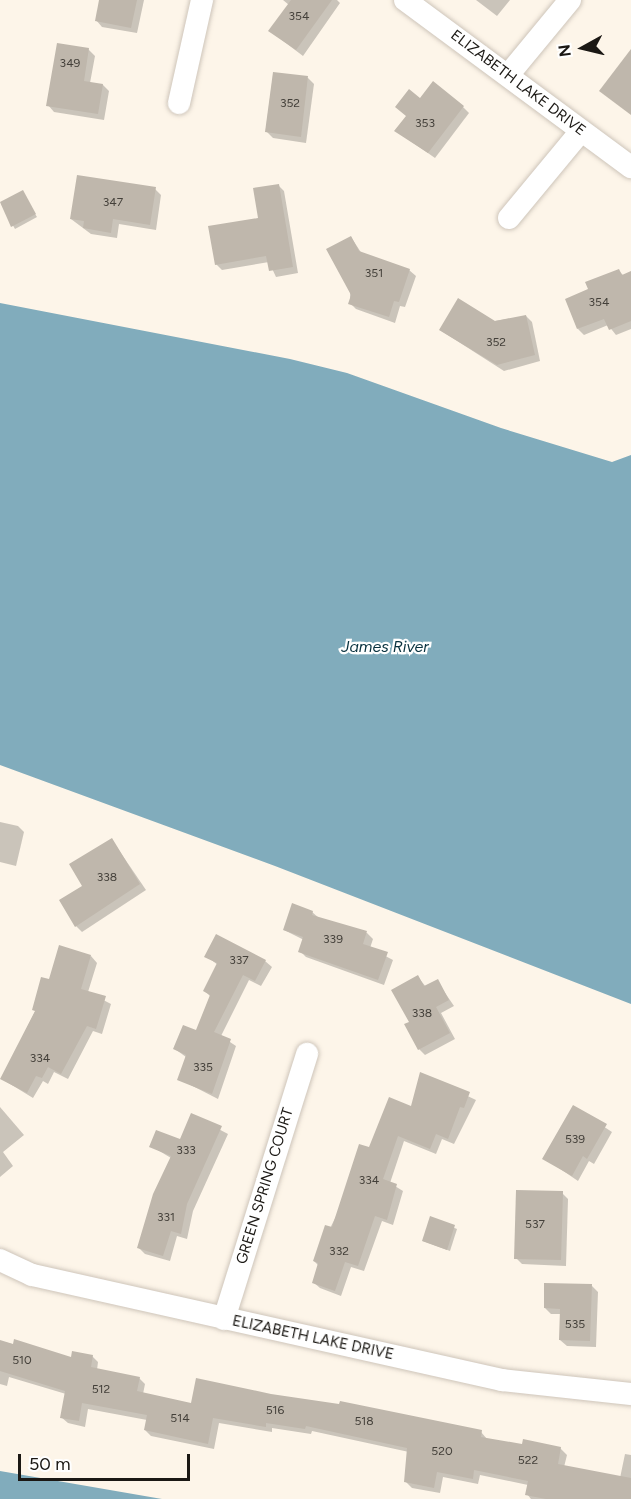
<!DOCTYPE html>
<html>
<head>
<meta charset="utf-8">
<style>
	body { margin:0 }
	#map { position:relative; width:631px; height:1499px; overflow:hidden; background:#fdf5e9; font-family:Figtree,sans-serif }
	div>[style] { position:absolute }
	.water>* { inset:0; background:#81acbc }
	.shadow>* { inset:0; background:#0003 }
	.building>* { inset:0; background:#bfb7ac }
	.roads { filter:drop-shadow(0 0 2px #cec5ba) drop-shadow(0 0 2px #cec5ba) }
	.minor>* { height:22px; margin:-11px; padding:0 11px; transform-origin:11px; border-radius:11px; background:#fff }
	span { translate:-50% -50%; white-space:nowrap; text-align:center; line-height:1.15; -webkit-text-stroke:4.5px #fff; paint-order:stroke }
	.number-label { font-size:12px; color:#44403a }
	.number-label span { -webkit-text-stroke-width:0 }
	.street-label { font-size:15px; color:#1b1814 }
	.water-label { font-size:16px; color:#08313e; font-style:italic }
	.north { position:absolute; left:553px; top:18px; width:60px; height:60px; -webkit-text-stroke:4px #fff; paint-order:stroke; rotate:262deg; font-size:16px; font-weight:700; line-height:24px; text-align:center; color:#1b1814 }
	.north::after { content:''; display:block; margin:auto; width:21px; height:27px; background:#1b1814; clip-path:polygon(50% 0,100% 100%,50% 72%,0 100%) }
	.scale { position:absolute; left:18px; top:1454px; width:172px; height:27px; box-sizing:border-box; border:3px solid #1b1814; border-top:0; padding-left:8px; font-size:18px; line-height:21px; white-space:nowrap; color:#1b1814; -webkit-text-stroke:4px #fff; paint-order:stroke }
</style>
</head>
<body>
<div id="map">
	<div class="water">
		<div style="clip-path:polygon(0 303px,290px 359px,347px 373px,501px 428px,612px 462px,631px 455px,631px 1004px,275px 866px,0 765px)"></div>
		<div style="clip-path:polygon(0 1471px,162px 1499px,0 1499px)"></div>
	</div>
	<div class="shadow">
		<div style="clip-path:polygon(100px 0,144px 0,137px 33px,102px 27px,96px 20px)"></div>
		<div style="clip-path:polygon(283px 0,337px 0,340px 3px,303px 56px,270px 31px,289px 5px)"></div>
		<div style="clip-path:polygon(476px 0,510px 0,497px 16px)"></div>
		<div style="clip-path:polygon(88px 49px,95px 56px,90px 83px,103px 85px,109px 91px,104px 120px,54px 112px,48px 105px)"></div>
		<div style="clip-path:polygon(275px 73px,308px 78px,314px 84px,306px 143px,273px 138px,266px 131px)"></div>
		<div style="clip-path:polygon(420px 100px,463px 107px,469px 113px,435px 158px,396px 131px)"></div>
		<div style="clip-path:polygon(278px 185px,284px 191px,298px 273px,276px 277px,269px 262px,222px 270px,216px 264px,260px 219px)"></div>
		<div style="clip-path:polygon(155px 189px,161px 195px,156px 230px,119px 224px,117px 238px,91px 234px,71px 219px)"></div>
		<div style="clip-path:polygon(22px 192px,37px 217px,15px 229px,1px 204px)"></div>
		<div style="clip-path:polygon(351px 237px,362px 254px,409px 270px,416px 276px,405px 307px,400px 306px,395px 323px,356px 309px,350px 303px)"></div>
		<div style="clip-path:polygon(619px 271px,624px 276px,631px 273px,631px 329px,616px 335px,608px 325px,584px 335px,578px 329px,590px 290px)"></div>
		<div style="clip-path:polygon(526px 316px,532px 322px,540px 361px,504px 371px,440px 330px)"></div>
		<div style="clip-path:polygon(0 822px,18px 826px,24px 832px,16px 866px,0 862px)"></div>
		<div style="clip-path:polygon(112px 840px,146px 890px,82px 932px,76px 926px,84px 887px)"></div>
		<div style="clip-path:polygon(312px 912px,319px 918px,367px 933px,373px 939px,370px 948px,393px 960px,384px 985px,306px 957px,300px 951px,304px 940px,284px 930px)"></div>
		<div style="clip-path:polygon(91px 956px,97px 963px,88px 992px,111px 1004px,102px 1034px,93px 1031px,68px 1079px,54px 1072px,48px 1084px,43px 1081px,33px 1098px,2px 1079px,50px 981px)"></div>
		<div style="clip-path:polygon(206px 956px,265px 961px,272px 967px,261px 986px,249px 980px,221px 1036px,236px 1046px,218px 1099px,179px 1079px,186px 1057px,175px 1049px,196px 1032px,211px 997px,205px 991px,218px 965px)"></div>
		<div style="clip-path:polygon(418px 977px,426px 987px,437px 981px,454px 1006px,441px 1013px,455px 1039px,425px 1055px,419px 1049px)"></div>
		<div style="clip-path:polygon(421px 1074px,476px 1100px,454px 1144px,442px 1139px,436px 1154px,404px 1141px,390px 1183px,403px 1191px,393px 1225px,382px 1221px,364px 1271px,351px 1267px,341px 1296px,320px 1288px,313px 1282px,319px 1266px,314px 1261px,369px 1149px,412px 1108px)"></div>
		<div style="clip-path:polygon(0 1107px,24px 1135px,3px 1152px,13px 1166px,0 1177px)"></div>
		<div style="clip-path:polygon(574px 1107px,612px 1132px,594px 1164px,589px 1161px,578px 1181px,544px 1158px)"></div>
		<div style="clip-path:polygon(192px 1115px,228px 1134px,193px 1211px,187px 1239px,177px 1236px,170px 1261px,145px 1254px,138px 1247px,171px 1158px,151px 1146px,181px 1141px)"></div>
		<div style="clip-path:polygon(562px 1193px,568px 1199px,566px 1266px,522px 1264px,516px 1258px)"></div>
		<div style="clip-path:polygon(431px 1218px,457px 1229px,450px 1251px,423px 1241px)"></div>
		<div style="clip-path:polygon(592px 1286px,598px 1292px,596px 1347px,567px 1346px,560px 1340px,561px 1314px,551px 1314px,545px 1308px)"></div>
		<div style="clip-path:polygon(0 1341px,72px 1359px,92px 1356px,98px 1362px,97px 1370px,139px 1378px,145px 1384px,143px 1394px,192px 1405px,270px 1396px,481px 1432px,487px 1439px,523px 1446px,560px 1448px,567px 1455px,564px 1467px,620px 1478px,625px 1454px,631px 1455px,631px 1499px,531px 1499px,527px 1494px,528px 1485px,480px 1475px,478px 1484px,443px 1477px,440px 1493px,412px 1488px,406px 1482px,409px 1452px,312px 1431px,311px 1434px,272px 1428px,272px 1432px,219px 1423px,214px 1449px,151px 1436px,145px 1430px,147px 1420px,88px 1409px,85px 1427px,68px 1423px,61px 1417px,66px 1394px,9px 1377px,7px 1386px,0 1384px)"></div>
	</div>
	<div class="building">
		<div style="clip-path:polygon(99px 0,137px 0,131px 28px,95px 21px)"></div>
		<div style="clip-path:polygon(291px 0,332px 0,296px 50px,268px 31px)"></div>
		<div style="clip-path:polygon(57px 43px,89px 48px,84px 81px,103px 84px,98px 114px,46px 106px)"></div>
		<div style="clip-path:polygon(631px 49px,631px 115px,599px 91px)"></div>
		<div style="clip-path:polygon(273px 72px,308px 76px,301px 137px,265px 132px)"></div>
		<div style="clip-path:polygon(433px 81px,464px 106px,428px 153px,394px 131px,406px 116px,395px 107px,409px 89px,420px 98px)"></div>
		<div style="clip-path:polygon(77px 175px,156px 187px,150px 225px,113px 219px,111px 233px,83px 228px,84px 221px,70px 219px)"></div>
		<div style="clip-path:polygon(279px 184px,293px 267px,269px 271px,266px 256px,215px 265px,208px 226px,258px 218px,253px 188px)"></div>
		<div style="clip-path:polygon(23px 190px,36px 214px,11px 227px,0 202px)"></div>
		<div style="clip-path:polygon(351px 236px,359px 251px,410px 269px,399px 302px,394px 301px,389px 317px,348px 304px,351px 295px,326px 249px)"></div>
		<div style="clip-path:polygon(619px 269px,622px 275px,631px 271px,631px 321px,609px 330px,604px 319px,577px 329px,565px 299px,588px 289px,585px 282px)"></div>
		<div style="clip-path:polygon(458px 298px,495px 321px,526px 315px,535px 355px,497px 365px,439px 330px)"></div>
		<div style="clip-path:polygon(112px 838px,140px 884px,75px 927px,59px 900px,82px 886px,69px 864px)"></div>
		<div style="clip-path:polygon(292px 903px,313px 911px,312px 915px,367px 931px,363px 944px,388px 952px,378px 980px,298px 952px,303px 937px,283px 930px)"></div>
		<div style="clip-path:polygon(216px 934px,266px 960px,255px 981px,243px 975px,214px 1032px,231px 1039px,212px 1094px,177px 1080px,186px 1055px,173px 1049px,183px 1025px,196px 1030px,210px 995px,203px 991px,217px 963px,204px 957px)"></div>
		<div style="clip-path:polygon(59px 945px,91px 955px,81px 989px,106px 996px,96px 1029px,87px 1026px,61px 1074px,48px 1067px,42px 1078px,36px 1076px,27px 1093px,0 1079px,35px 1011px,32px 1010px,41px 977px,49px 979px)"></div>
		<div style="clip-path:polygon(418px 975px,424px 986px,438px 979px,449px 1000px,436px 1007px,450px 1033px,418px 1050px,404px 1024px,409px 1022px,391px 990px)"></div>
		<div style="clip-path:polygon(420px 1072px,470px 1092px,464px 1108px,460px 1107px,448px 1139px,436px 1134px,430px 1149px,398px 1136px,383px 1179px,397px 1184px,387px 1220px,375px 1216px,358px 1266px,345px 1262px,335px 1291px,312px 1283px,318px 1263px,313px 1261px,325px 1225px,332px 1227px,359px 1144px,369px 1147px,389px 1097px,411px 1106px)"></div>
		<div style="clip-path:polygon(573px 1105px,607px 1124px,587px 1159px,583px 1156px,572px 1176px,542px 1159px)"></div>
		<div style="clip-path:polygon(191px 1113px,222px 1126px,187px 1204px,181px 1234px,171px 1231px,163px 1256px,137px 1248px,153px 1194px,171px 1156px,149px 1147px,156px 1130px,180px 1139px)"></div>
		<div style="clip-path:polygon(516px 1190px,563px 1191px,561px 1260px,514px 1259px)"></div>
		<div style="clip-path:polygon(430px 1216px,455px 1225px,447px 1250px,422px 1241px)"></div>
		<div style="clip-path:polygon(544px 1283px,592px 1284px,590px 1341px,559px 1340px,560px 1309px,544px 1308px)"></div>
		<div style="clip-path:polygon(14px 1339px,71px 1357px,72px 1351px,93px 1355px,91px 1367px,140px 1377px,137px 1391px,191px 1403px,196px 1378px,271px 1394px,339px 1404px,340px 1401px,482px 1430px,481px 1437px,522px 1444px,523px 1439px,561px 1447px,558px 1464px,631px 1478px,631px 1499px,546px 1499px,525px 1495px,528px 1481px,474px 1470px,473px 1479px,437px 1472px,434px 1488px,404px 1482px,407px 1448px,306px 1426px,305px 1429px,266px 1423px,266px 1427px,213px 1418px,208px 1444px,144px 1430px,147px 1415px,82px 1403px,79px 1421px,60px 1418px,65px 1391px,0 1371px,0 1340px,13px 1344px)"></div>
	</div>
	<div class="roads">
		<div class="minor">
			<div style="left:405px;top:0;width:281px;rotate:36.5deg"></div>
			<div style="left:509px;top:74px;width:96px;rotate:-50.5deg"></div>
			<div style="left:179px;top:103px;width:106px;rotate:-77.4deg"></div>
			<div style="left:509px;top:218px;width:113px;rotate:-50.4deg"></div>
			<div style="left:0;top:1260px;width:35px;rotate:25deg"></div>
			<div style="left:32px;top:1275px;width:482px;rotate:12.6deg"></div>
			<div style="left:502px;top:1380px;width:130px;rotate:6.2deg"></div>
			<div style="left:224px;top:1319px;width:278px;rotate:-72.6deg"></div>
		</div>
	</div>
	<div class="number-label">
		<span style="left:299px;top:17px">354</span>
		<span style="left:70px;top:64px">349</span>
		<span style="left:290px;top:104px">352</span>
		<span style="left:425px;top:124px">353</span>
		<span style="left:113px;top:203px">347</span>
		<span style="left:374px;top:274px">351</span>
		<span style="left:599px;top:303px">354</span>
		<span style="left:496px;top:343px">352</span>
		<span style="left:107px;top:878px">338</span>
		<span style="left:333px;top:940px">339</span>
		<span style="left:239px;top:961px">337</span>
		<span style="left:422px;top:1014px">338</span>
		<span style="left:40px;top:1059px">334</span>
		<span style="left:203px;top:1068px">335</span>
		<span style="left:575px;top:1140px">539</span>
		<span style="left:186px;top:1151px">333</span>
		<span style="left:369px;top:1181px">334</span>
		<span style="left:166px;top:1218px">331</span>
		<span style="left:535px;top:1225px">537</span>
		<span style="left:339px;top:1252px">332</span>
		<span style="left:575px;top:1325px">535</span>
		<span style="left:22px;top:1361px">510</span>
		<span style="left:101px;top:1390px">512</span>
		<span style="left:275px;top:1411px">516</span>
		<span style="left:180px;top:1419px">514</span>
		<span style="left:364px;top:1422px">518</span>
		<span style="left:442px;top:1452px">520</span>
		<span style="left:528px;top:1461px">522</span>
	</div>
	<div class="street-label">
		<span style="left:518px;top:83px;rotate:37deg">ELIZABETH LAKE DRIVE</span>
		<span style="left:265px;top:1186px;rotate:-73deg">GREEN SPRING COURT</span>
		<span style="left:313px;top:1338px;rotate:12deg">ELIZABETH LAKE DRIVE</span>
	</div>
	<div class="water-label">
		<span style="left:385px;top:647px">James River</span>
	</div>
	<div class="north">N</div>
	<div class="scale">50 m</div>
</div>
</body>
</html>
